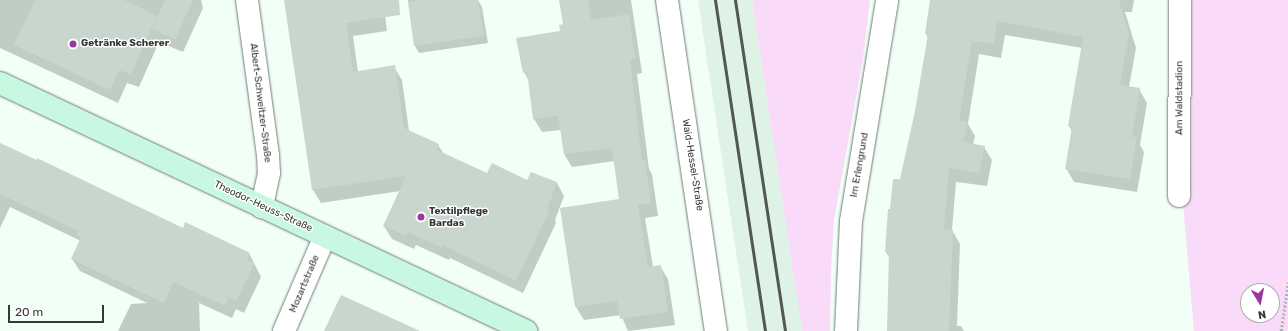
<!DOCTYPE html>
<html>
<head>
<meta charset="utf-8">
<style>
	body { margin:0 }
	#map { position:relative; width:1288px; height:331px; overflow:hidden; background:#f1fff6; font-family:Rubik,sans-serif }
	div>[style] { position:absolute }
	.built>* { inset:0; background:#def2e6 }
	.green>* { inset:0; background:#f9daf8 }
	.shadow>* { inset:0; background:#0003 }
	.building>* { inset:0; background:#c8d6ce }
	.path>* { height:2.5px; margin-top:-1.25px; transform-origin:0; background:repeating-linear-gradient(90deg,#acb7b0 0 2px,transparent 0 4px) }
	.roads { filter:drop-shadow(0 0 1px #717d76) drop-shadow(0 0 1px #717d76) }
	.street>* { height:22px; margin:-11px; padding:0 11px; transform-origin:11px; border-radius:11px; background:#fff }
	.secondary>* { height:22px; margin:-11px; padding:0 11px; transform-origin:11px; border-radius:11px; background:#c8f7e2 }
	.rail>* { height:3px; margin:-1.5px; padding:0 1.5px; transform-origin:1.5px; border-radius:1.5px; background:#515854 }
	.dots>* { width:11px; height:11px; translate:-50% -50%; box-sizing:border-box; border:2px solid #fff; border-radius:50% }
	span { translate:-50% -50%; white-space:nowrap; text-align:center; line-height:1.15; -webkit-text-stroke:3px #fff; paint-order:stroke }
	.poi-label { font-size:10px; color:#333936; font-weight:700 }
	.left { translate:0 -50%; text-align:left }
	.street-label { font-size:10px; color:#333936 }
	.north { position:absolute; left:1240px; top:283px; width:40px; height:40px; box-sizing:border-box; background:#fff; border:1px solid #adb0af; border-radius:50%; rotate:170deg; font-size:11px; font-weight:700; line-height:16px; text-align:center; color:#333936 }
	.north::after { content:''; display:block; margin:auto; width:14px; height:18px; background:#9b389e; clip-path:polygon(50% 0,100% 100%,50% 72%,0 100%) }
	.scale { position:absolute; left:8px; top:305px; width:96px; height:18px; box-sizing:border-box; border:2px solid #333936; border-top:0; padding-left:5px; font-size:12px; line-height:14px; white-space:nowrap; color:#333936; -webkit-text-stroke:3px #fff; paint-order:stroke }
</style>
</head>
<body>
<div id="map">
	<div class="built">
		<div style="clip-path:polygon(698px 0,752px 0,802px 331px,748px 331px)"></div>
	</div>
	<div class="green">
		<div style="clip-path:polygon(752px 0,870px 0,863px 58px,834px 220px,831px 270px,830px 331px,802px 331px)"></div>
		<div style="clip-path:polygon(evenodd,1192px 0,1288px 0,1288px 331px,1194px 331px,1183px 204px,1191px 197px,1192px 0,1248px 291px,1272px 291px,1272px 315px,1248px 315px,1248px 291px)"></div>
	</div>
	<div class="shadow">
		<div style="clip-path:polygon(0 0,201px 0,203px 8px,183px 52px,159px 42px,139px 87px,127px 83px,118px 103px,0 48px)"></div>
		<div style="clip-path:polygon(285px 0,383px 0,387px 31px,353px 36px,358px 72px,394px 67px,402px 80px,409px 131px,438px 145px,444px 154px,488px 174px,528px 182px,531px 173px,557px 183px,564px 196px,555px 220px,556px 223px,523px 293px,450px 258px,449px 260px,416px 245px,414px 249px,392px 239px,384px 226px,400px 191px,321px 203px,313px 190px)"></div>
		<div style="clip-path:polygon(408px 0,478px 0,482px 7px,488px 43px,419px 53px,415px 46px)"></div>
		<div style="clip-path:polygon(560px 0,631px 0,642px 73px,637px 74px,649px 169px,652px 174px,658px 216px,645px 218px,653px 267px,660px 266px,668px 279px,675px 325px,628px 331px,621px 315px,584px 320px,576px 307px,620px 199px,615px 161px,572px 167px,564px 154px,561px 130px,542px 132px,534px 119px,530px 83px,524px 72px,562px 32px,565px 25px)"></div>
		<div style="clip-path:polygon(931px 0,1134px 0,1132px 12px,1125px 12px,1136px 48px,1129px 87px,1139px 89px,1147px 103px,1140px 145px,1144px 152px,1137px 192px,1074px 182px,1066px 168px,1072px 131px,1069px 126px,1082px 48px,1005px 35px,1001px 58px,979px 54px,968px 124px,975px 136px,973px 145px,984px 147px,992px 160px,987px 186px,956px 182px,952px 230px,960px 244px,957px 326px,961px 326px,964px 331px,888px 331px,890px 259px,886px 252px,889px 210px,891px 210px,901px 180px,916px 111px,928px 38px,926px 34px)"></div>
		<div style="clip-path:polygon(0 144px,183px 229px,249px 253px,261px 277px,244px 313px,236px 309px,232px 318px,199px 303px,200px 331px,118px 331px,131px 304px,147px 303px,80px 271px,72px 259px,81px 241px,10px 207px,0 228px)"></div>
	</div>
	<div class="building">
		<div style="clip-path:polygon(35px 0,124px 0,157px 16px,131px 74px,119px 70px,110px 90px,14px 45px)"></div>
		<div style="clip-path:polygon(165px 0,193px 0,175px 39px,152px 29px)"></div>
		<div style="clip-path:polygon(284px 0,399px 0,400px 15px,346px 23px,353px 72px,395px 65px,404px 128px,439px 144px,437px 150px,487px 173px,492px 163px,527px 180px,531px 172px,557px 182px,547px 210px,550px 209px,516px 281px,443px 245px,442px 248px,408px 232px,406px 236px,383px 226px,406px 176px,312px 190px)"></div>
		<div style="clip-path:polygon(422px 0,478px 0,484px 36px,414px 46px,408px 2px)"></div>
		<div style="clip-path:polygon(559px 0,588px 0,591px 20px,629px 14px,635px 59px,630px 60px,642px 160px,645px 160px,651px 203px,638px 205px,648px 267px,661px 265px,668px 312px,620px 319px,617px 301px,575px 307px,560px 208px,619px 199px,612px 148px,564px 154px,558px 116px,533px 119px,527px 72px,523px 73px,516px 38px,560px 31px,559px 25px,563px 24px)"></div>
		<div style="clip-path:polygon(930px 0,1119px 0,1129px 34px,1120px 85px,1140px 88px,1132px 137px,1137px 137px,1130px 179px,1065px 169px,1072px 127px,1068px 126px,1083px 37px,997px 21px,994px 44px,972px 41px,959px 120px,968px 122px,963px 142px,985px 146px,979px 173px,949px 168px,944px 229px,953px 230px,949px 331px,887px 331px,889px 253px,885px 252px,888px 209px,890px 209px,893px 179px,900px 179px,915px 111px,928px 34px,925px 34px)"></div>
		<div style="clip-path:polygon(0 143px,37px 160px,37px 158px,183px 228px,185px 222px,250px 253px,247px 260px,254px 263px,237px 301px,229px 297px,225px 306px,173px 282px,164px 303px,71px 259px,81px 237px,76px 235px,78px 231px,0 194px)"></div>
		<div style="clip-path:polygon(341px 295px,420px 331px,324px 331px)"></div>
	</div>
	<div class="path">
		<div style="left:1281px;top:331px;width:49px;rotate:-81.7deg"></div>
	</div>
	<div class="roads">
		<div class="street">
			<div style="left:247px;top:0;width:156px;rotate:82.3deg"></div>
			<div style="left:268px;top:155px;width:18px;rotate:87deg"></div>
			<div style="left:269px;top:173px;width:35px;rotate:102deg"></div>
			<div style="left:667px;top:0;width:335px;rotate:81.6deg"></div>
			<div style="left:1179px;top:196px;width:196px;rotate:-89.7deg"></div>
			<div style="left:284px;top:331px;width:103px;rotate:-66.7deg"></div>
			<div style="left:846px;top:331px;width:110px;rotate:-87.4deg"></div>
			<div style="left:851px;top:221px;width:224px;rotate:-80.7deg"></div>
		</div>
		<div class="secondary">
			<div style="left:0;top:83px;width:582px;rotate:25.24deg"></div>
		</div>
	</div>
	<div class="rail">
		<div style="left:715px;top:0;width:335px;rotate:81.4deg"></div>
		<div style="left:735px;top:0;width:335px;rotate:81.4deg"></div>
	</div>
	<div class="dots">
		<div style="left:73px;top:44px;background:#9b389e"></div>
		<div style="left:421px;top:217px;background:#9b389e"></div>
	</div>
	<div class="poi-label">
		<span class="left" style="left:81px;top:44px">Getränke Scherer</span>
		<span class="left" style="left:429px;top:217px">Textilpflege<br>Bardas</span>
	</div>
	<div class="street-label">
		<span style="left:1180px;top:98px;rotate:-90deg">Am Waldstadion</span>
		<span style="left:260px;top:103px;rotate:83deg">Albert-Schweitzer-Straße</span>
		<span style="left:692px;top:165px;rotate:81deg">Waid-Hessel-Straße</span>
		<span style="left:860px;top:165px;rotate:-80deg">Im Erlengrund</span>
		<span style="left:263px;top:207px;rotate:25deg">Theodor-Heuss-Straße</span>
		<span style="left:305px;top:284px;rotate:-67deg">Mozartstraße</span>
	</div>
	<div class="north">N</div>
	<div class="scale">20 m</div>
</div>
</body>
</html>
